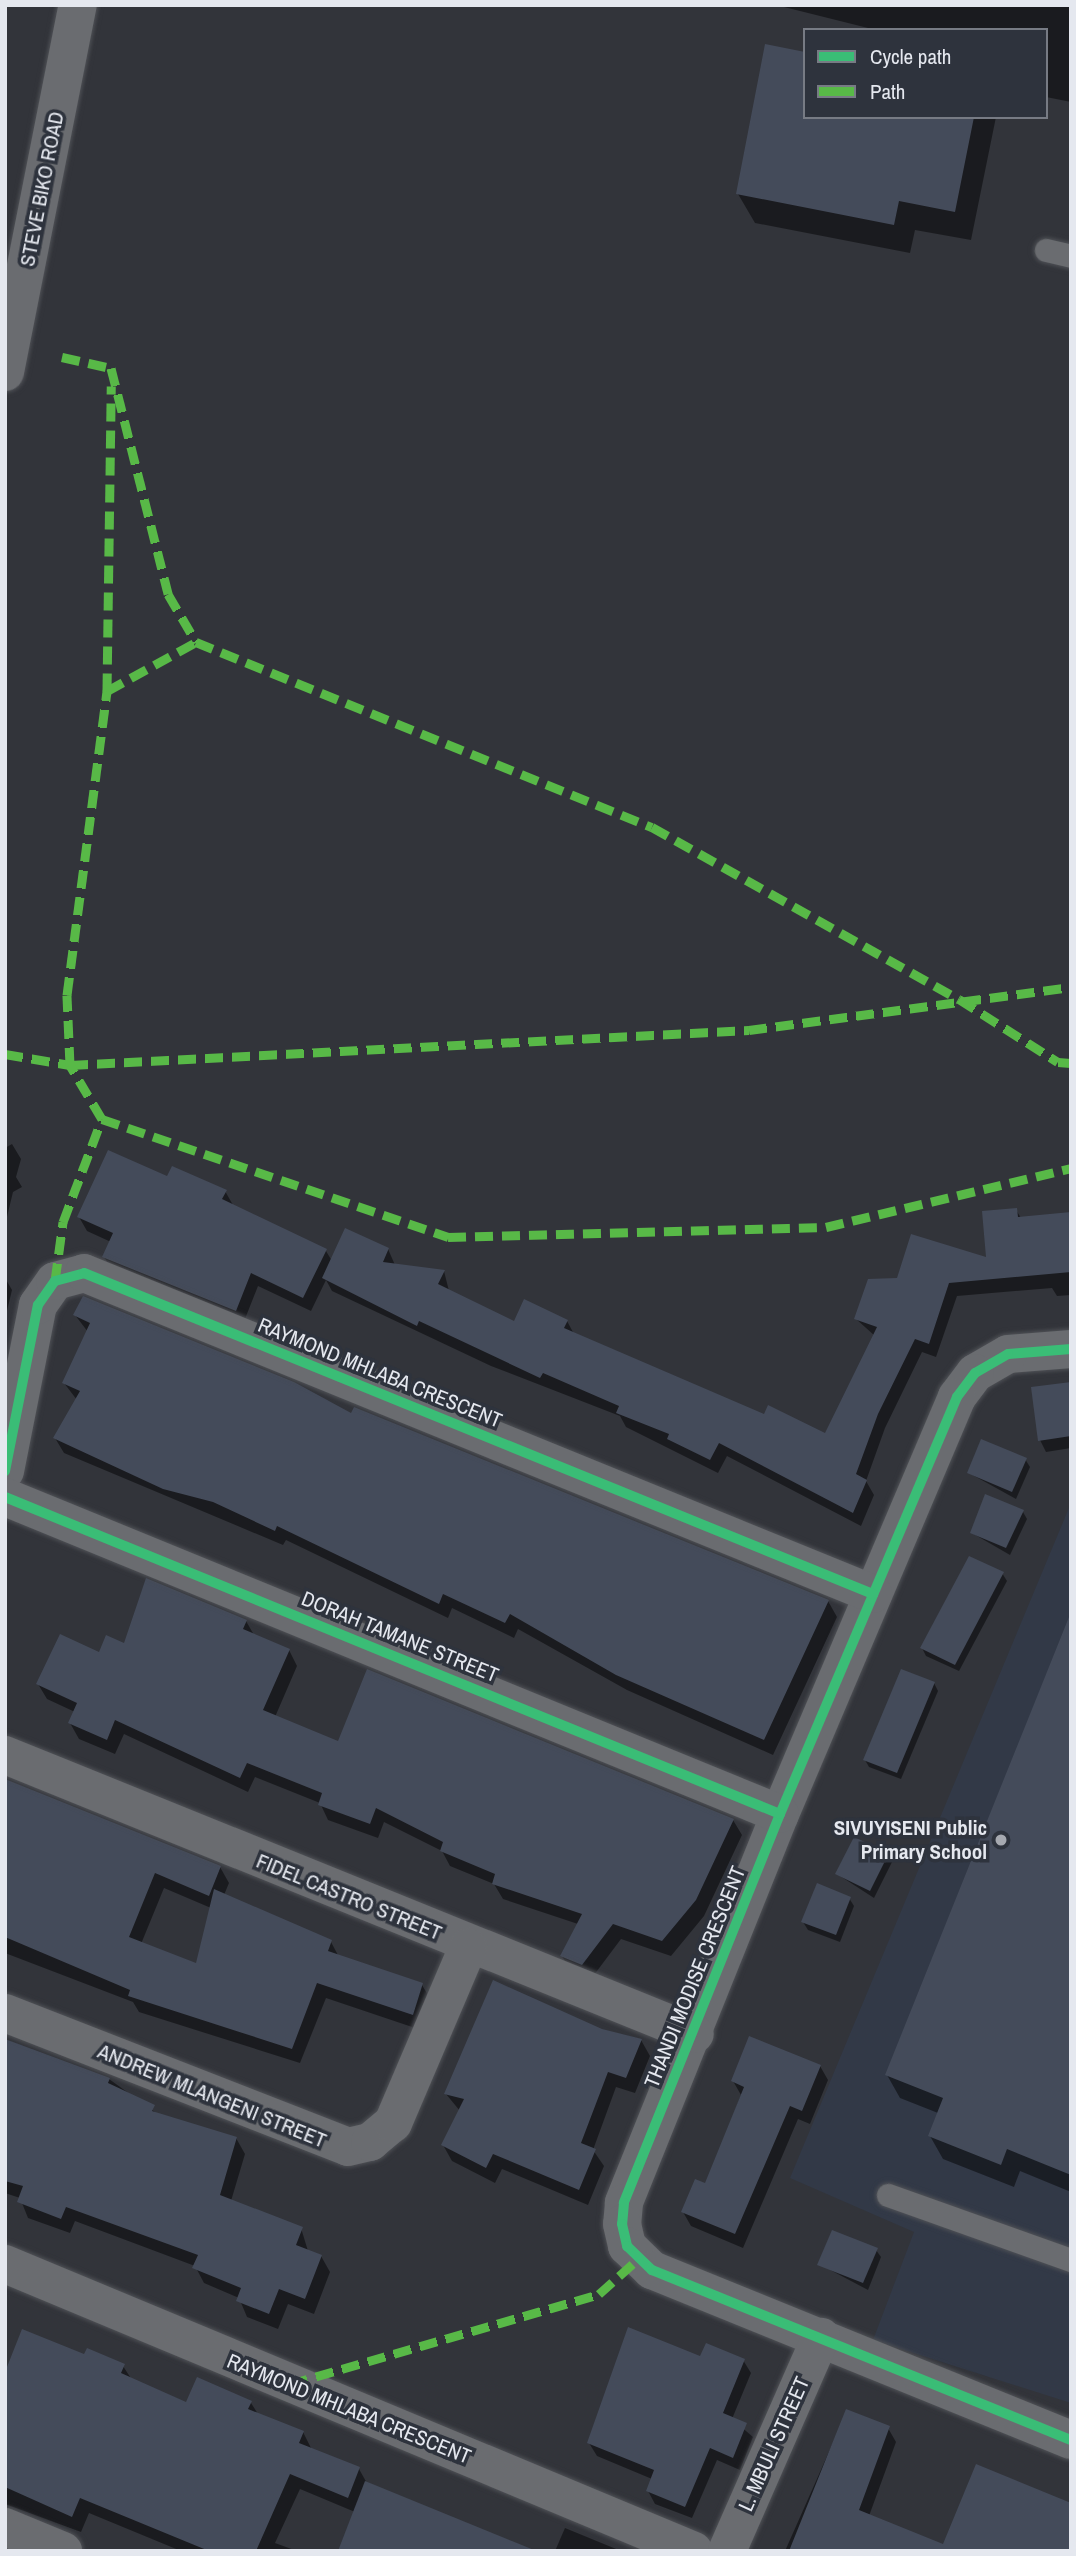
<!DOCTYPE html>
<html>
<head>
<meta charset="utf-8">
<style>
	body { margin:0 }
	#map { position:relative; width:1076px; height:2556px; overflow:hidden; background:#32343a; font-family:"Archivo Narrow",sans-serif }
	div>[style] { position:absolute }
	.built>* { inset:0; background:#323947 }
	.shadow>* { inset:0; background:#0007 }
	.building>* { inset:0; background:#444b5a }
	.roads { filter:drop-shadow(0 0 2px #4f5156) drop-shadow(0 0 2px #4f5156) }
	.service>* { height:23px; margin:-11.5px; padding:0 11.5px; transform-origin:11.5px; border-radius:11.5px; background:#6a6c70 }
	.minor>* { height:38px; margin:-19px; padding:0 19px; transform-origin:19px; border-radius:19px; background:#6a6c70 }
	.tertiary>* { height:38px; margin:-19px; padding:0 19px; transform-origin:19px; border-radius:19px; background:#6a6c70 }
	.quiet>* { height:9px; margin-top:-4.5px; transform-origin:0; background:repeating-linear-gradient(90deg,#58b947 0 18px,transparent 0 27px) }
	.cycleway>* { height:10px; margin:-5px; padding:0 5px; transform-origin:5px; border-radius:5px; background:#3abd76 }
	.dots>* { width:19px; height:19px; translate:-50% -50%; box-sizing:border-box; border:4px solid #2e333d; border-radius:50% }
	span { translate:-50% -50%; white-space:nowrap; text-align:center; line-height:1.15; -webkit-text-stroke:7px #2e333d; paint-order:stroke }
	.street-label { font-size:21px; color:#e5e8ef }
	.poi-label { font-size:21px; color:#e5e8ef; font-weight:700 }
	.right { translate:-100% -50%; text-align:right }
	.frame { position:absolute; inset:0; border:7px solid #e5e8ef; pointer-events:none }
	.legend { position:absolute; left:803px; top:28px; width:245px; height:91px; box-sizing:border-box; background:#2e333d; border:2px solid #777b84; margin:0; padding:9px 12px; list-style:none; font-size:21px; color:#e5e8ef }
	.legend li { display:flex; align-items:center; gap:14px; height:35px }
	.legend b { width:35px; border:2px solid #777b84 }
</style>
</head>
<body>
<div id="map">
	<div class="built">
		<div style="clip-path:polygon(1071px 1503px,1071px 2403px,873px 2340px,914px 2232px,790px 2178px)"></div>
	</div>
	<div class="shadow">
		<div style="clip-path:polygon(1071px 5px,1071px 102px,1046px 97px,1046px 30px,876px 30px,776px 5px)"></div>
		<div style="clip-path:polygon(805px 117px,996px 117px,971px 240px,915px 230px,910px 253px,755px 223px,738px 194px)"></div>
		<div style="clip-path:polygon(12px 1144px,21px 1159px,16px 1177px,22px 1187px,13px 1192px,5px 1225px,5px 1148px)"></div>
		<div style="clip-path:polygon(168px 1178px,225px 1191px,233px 1205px,326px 1251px,332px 1261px,388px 1249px,395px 1265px,444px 1271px,449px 1291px,514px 1323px,567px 1321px,574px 1334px,765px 1417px,826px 1435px,875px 1336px,856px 1319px,898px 1280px,988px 1260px,1016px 1210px,1021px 1218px,1071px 1214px,1071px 1295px,1057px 1296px,1052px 1288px,957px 1296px,936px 1357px,922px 1352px,885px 1428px,866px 1481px,874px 1495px,861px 1526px,727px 1456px,718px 1473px,626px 1427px,620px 1416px,491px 1366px,332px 1291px,326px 1280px,311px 1311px,258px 1286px,243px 1324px,112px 1270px,104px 1257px,111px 1242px,87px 1231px,79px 1217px)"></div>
		<div style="clip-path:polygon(5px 1278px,12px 1290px,5px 1319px)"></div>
		<div style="clip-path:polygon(75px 1315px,828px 1601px,837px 1617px,773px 1755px,627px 1690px,518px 1629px,514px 1638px,452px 1608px,448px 1618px,286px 1540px,283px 1545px,64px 1453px,55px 1438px,77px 1400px,64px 1383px,88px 1332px)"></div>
		<div style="clip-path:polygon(1071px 1386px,1071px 1448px,1046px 1452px,1040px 1440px)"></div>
		<div style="clip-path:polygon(1025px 1459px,1030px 1467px,1016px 1499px,969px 1473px)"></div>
		<div style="clip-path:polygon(1023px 1512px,1027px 1519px,1010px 1555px,972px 1533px)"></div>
		<div style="clip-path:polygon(1002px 1573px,1007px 1581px,959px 1671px,926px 1656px,922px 1648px)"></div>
		<div style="clip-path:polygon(1071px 1618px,1071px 2192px,1020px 2171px,1014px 2187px,943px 2159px,930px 2136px,938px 2113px,900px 2098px,887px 2075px)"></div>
		<div style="clip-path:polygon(246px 1621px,254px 1635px,289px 1650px,297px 1666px,275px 1717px,339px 1744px,733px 1820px,742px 1835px,704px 1916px,671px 1956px,621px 1939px,591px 1979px,570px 1971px,562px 1956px,578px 1924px,503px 1899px,494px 1884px,450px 1866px,442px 1851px,384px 1822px,378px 1838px,328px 1820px,320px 1803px,255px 1777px,248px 1792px,124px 1734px,115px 1754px,79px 1739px,70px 1723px,75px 1712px,47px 1699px,38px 1684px,125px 1645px)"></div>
		<div style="clip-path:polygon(934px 1683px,938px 1691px,901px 1779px,869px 1767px,865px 1760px)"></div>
		<div style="clip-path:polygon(evenodd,5px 1780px,220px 1867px,229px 1883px,224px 1895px,331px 1942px,339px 1957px,422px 1985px,431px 2000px,421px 2030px,326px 1998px,300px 2063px,139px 2012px,133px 2002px,5px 1953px,5px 1780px,164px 1888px,211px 1908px,197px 1965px,141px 1944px,164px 1888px)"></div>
		<div style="clip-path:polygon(887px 1855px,892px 1862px,874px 1898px,837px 1874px)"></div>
		<div style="clip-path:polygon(849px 1898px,854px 1906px,840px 1942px,808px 1930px,803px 1922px)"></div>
		<div style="clip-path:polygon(601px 2031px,641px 2040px,650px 2056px,635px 2093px,616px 2087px,593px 2150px,604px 2166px,588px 2205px,502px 2169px,495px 2183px,452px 2161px,443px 2145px,460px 2111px,446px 2094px)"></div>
		<div style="clip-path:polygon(5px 2041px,109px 2079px,159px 2115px,236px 2138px,245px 2154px,231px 2201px,301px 2228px,308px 2251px,321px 2256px,330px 2272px,314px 2314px,288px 2304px,278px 2329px,247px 2317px,239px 2298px,204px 2283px,195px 2266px,75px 2221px,70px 2233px,28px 2218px,20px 2198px,5px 2193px)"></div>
		<div style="clip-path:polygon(820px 2066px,828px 2080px,810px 2124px,798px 2119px,743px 2248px,691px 2226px,683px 2212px,706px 2186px,741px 2095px,733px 2081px)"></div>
		<div style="clip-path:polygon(876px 2250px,881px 2257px,868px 2290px,819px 2264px)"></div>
		<div style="clip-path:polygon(85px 2356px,123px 2366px,132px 2380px,187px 2404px,251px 2403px,258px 2414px,303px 2432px,312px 2450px,359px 2469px,368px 2485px,355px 2512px,300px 2489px,275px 2543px,297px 2551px,181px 2551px,89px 2513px,81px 2532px,5px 2504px,5px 2378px)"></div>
		<div style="clip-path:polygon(701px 2359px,743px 2360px,751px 2373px,732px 2419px,753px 2437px,740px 2470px,717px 2460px,692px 2518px,655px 2504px,648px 2491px,652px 2479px,597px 2456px,589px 2443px)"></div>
		<div style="clip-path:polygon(847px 2411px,888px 2428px,896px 2442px,869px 2516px,944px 2546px,1071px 2551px,785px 2551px)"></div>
		<div style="clip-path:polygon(565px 2528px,621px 2551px,555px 2551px)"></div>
	</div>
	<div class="building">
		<div style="clip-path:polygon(765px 44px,805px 52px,805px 117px,974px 117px,955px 212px,899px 201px,894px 225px,736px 194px)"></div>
		<div style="clip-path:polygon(108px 1150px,167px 1176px,172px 1166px,227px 1190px,222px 1199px,327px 1249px,303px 1298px,251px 1273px,236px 1311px,102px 1257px,113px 1233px,77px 1217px)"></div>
		<div style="clip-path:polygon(1017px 1208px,1018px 1217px,1071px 1212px,1071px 1272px,949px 1283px,929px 1344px,915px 1339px,878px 1414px,856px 1474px,867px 1480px,853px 1513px,719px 1443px,710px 1460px,667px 1439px,669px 1434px,616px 1413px,619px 1406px,543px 1373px,540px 1378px,419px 1321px,417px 1326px,322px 1278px,345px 1228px,389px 1248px,383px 1262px,445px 1270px,438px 1284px,514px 1321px,524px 1299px,568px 1320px,564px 1328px,764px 1414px,768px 1405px,825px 1433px,877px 1327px,854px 1319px,868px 1279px,897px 1278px,911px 1234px,986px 1257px,982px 1211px)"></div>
		<div style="clip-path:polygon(83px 1296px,294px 1382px,351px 1413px,354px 1407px,829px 1600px,764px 1740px,616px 1675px,510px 1614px,505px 1623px,443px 1594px,439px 1604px,277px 1526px,275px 1531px,213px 1502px,163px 1489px,53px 1438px,80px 1391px,62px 1383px,90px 1323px,73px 1315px)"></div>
		<div style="clip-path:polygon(1071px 1382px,1071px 1436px,1038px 1441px,1031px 1387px)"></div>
		<div style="clip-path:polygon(981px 1439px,1027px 1458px,1012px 1492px,967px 1473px)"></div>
		<div style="clip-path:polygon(985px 1494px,1024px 1510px,1006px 1548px,970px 1533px)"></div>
		<div style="clip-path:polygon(969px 1556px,1004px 1572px,955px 1665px,920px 1648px)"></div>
		<div style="clip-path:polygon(146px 1578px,247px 1620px,243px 1629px,290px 1649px,263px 1710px,338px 1741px,367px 1669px,734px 1819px,696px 1900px,662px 1941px,613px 1924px,582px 1965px,560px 1956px,582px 1914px,492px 1884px,495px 1874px,440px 1851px,443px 1842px,376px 1808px,370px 1824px,318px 1805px,322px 1793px,247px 1763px,240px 1778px,115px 1720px,107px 1740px,68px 1723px,77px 1703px,36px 1684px,60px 1634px,99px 1652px,106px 1635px,124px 1643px)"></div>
		<div style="clip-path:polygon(1069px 1617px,1071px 1618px,1071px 2175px,1007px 2149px,1001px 2165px,928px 2136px,943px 2098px,885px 2075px)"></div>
		<div style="clip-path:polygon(901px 1669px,935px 1682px,897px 1773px,863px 1760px)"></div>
		<div style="clip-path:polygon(5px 1779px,221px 1866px,209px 1896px,155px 1873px,129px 1937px,196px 1963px,214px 1889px,332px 1940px,328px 1951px,423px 1983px,413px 2015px,317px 1983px,292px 2049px,128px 1996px,130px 1990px,5px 1937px)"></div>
		<div style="clip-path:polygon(854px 1837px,889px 1853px,870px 1891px,835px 1874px)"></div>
		<div style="clip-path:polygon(817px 1883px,851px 1897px,836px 1935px,801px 1922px)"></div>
		<div style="clip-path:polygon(493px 1980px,602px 2029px,642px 2039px,626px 2078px,608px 2072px,581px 2143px,596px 2149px,579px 2190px,493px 2154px,486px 2168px,441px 2145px,464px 2099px,444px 2094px)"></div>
		<div style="clip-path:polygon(749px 2036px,821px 2065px,802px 2111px,790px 2106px,735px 2234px,681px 2212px,695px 2179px,705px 2183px,744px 2087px,731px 2081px)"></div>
		<div style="clip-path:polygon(5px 2039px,110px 2078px,108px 2083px,155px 2105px,152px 2111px,237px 2137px,220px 2195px,303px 2227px,296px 2245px,322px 2255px,305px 2299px,279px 2289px,269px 2314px,236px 2301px,241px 2288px,192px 2268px,198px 2255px,66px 2207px,61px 2219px,17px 2202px,23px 2186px,5px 2181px)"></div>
		<div style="clip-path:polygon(832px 2230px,878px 2248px,863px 2283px,817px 2265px)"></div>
		<div style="clip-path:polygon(628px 2327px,700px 2356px,706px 2343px,745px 2359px,723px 2413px,747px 2423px,733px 2458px,710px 2448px,685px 2507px,646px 2491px,654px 2470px,587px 2443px)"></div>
		<div style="clip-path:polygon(22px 2329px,84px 2354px,87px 2348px,125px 2364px,121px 2373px,186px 2402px,197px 2377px,252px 2401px,248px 2409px,304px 2431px,299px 2443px,360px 2467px,348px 2498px,290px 2474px,256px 2551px,209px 2551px,80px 2498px,72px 2517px,5px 2487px,5px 2372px)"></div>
		<div style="clip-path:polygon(846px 2409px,890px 2426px,859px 2510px,943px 2544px,976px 2464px,1071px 2503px,1071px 2551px,789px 2551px)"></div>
		<div style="clip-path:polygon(365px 2481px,534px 2550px,534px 2551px,338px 2551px)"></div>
	</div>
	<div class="roads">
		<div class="service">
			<div style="left:1046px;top:250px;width:26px;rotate:13deg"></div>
			<div style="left:888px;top:2195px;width:194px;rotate:19.6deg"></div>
		</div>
		<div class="minor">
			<div style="left:1071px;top:1349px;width:63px;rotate:175.5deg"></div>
			<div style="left:1008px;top:1354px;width:38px;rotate:150deg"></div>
			<div style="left:975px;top:1373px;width:30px;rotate:127deg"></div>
			<div style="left:957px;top:1397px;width:453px;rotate:113deg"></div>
			<div style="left:780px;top:1814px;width:419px;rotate:111.9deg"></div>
			<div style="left:624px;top:2203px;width:21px;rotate:95deg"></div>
			<div style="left:622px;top:2224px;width:23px;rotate:77deg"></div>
			<div style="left:627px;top:2246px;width:35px;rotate:44deg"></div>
			<div style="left:652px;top:2270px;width:452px;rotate:22.1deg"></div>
			<div style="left:5px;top:1471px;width:169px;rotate:-78.8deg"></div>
			<div style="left:38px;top:1305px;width:29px;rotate:-55deg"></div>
			<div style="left:55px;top:1281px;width:30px;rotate:-15deg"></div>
			<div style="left:84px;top:1273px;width:852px;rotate:22.14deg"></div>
			<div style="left:5px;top:1497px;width:837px;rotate:22.25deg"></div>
			<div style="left:5px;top:1755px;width:744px;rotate:22.02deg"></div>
			<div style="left:5px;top:2013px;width:368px;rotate:21.3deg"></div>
			<div style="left:348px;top:2147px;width:23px;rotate:-13deg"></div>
			<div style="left:370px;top:2142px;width:30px;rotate:-40deg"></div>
			<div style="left:393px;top:2123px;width:191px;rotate:-66.9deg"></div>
			<div style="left:5px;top:2264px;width:746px;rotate:22.61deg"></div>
			<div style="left:5px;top:2527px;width:63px;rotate:22.5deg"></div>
			<div style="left:727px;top:2551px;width:234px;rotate:-66.3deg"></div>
		</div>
		<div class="tertiary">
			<div style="left:5px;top:372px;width:374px;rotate:-78.8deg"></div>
		</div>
	</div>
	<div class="quiet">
		<div style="left:62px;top:357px;width:50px;rotate:12.7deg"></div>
		<div style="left:111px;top:368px;width:233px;rotate:75.8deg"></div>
		<div style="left:168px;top:594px;width:56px;rotate:59.7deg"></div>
		<div style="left:196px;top:642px;width:492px;rotate:22.1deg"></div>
		<div style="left:652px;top:827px;width:352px;rotate:29.3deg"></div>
		<div style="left:959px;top:999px;width:117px;rotate:32.5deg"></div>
		<div style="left:1058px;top:1062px;width:13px;rotate:4deg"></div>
		<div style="left:107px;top:691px;width:102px;rotate:-28.8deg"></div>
		<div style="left:5px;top:1054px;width:66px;rotate:9.6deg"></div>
		<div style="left:70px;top:1065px;width:680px;rotate:-2.95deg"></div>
		<div style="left:749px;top:1030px;width:325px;rotate:-7.6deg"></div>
		<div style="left:102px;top:1119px;width:366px;rotate:18.8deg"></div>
		<div style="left:448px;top:1237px;width:378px;rotate:-1.5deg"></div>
		<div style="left:826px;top:1227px;width:252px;rotate:-13.5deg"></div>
		<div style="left:55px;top:1281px;width:60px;rotate:-82.3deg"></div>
		<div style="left:63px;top:1222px;width:110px;rotate:-69.3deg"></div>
		<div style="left:102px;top:1119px;width:63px;rotate:-120.7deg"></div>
		<div style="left:70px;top:1065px;width:70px;rotate:-92.5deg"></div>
		<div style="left:67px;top:995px;width:307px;rotate:-82.5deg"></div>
		<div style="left:107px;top:691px;width:305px;rotate:-89.2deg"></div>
		<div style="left:290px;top:2384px;width:322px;rotate:-16.2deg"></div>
		<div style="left:599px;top:2294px;width:51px;rotate:-41.8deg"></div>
	</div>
	<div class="cycleway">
		<div style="left:1071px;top:1349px;width:63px;rotate:175.5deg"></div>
		<div style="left:1008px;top:1354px;width:38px;rotate:150deg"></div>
		<div style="left:975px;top:1373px;width:30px;rotate:127deg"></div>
		<div style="left:957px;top:1397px;width:453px;rotate:113deg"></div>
		<div style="left:780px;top:1814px;width:419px;rotate:111.9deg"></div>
		<div style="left:624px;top:2203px;width:21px;rotate:95deg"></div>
		<div style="left:622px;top:2224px;width:23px;rotate:77deg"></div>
		<div style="left:627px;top:2246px;width:35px;rotate:44deg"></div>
		<div style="left:652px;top:2270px;width:452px;rotate:22.1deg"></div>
		<div style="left:5px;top:1471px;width:169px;rotate:-78.8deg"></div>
		<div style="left:38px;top:1305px;width:29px;rotate:-55deg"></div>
		<div style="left:55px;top:1281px;width:30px;rotate:-15deg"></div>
		<div style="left:84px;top:1273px;width:852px;rotate:22.14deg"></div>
		<div style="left:5px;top:1497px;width:837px;rotate:22.25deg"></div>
	</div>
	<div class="dots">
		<div style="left:1001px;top:1840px;background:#a6a9b0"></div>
	</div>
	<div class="street-label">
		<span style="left:42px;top:189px;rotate:-79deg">STEVE BIKO ROAD</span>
		<span style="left:380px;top:1373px;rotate:22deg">RAYMOND MHLABA CRESCENT</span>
		<span style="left:400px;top:1637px;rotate:22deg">DORAH TAMANE STREET</span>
		<span style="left:349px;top:1897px;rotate:22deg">FIDEL CASTRO STREET</span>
		<span style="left:695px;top:1977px;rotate:-68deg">THANDI MODISE CRESCENT</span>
		<span style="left:212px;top:2096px;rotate:22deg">ANDREW MLANGENI STREET</span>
		<span style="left:349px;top:2409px;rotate:22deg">RAYMOND MHLABA CRESCENT</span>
		<span style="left:774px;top:2444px;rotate:-66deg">L. MBULI STREET</span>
	</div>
	<div class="poi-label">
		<span class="right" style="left:987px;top:1840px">SIVUYISENI Public<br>Primary School</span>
	</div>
	<div class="frame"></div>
	<ul class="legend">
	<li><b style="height:9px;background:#3abd76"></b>Cycle path</li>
	<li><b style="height:9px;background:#58b947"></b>Path</li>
	</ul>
</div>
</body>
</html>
